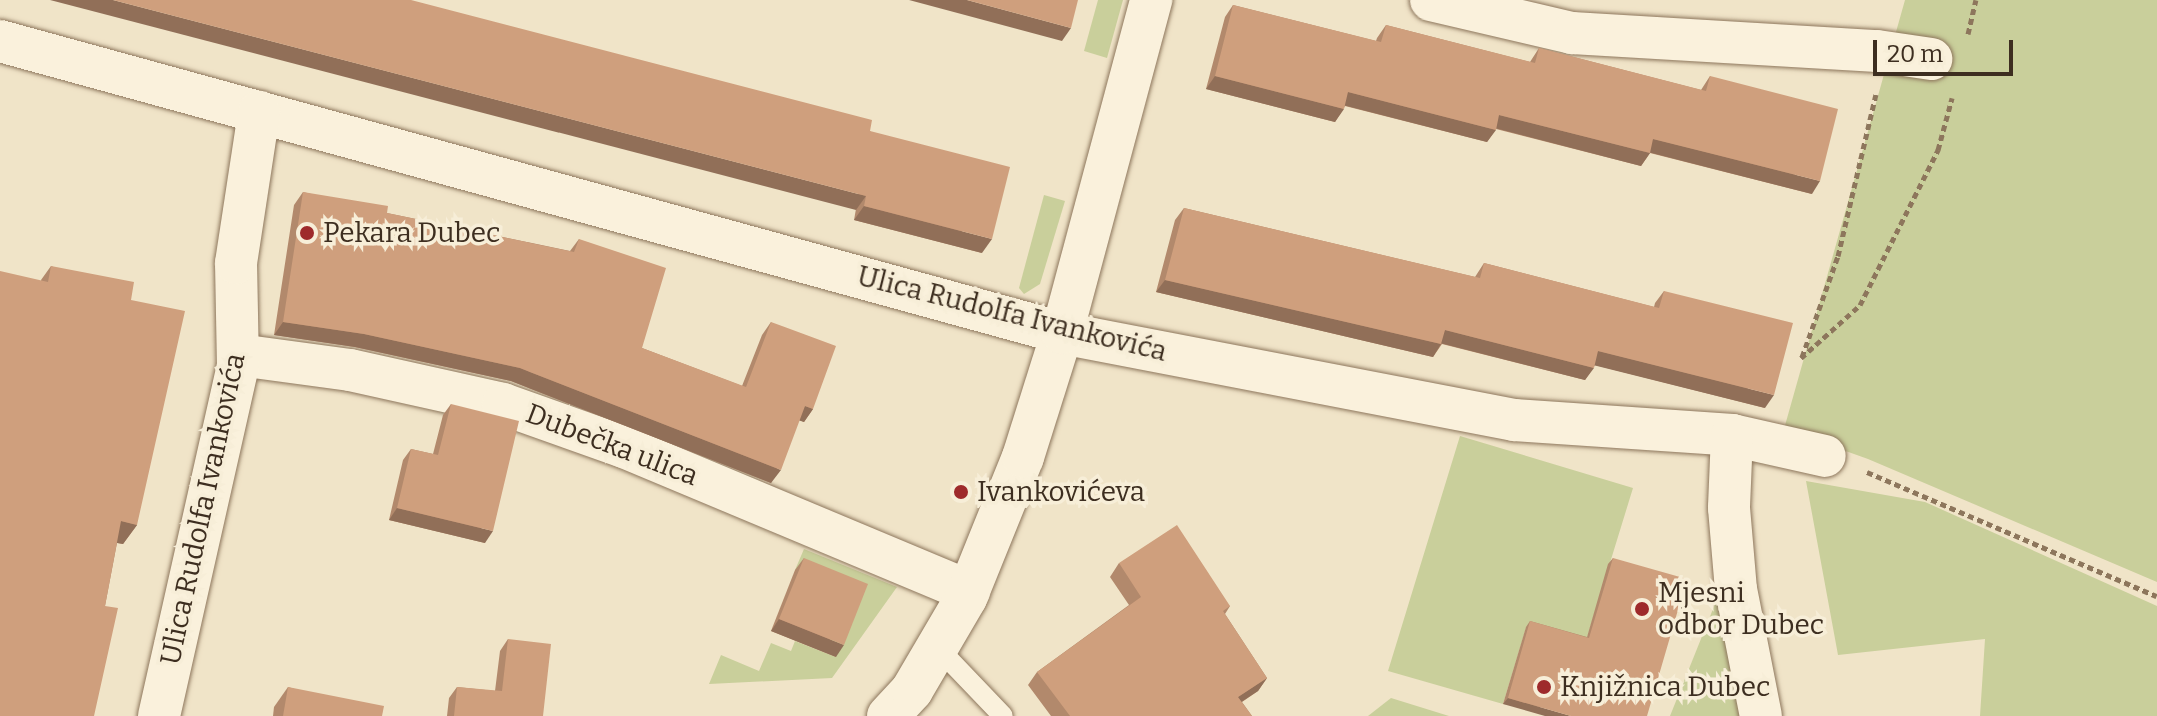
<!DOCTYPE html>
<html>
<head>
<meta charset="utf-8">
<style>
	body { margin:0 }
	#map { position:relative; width:2157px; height:716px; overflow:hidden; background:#f0e4c8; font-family:Bitter,serif }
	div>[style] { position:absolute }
	.green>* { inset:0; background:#c9cf9b }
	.path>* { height:5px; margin-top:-2.5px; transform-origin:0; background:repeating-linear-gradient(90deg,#8d765c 0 6px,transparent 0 10px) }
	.roads { filter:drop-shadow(0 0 2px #8d765c) drop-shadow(0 0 2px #8d765c) }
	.lane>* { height:20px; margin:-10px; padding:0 10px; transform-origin:10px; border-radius:10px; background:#faf1dc }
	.street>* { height:42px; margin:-21px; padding:0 21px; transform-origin:21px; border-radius:21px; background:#faf1dc }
	.wall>* { inset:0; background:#b2896c }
	.shaded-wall>* { inset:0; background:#916f58 }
	.building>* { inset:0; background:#cf9f7d }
	.dots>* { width:22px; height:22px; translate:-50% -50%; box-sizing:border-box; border:4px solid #f7eed8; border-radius:50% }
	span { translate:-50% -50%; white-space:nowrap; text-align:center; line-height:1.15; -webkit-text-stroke:7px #f7eed8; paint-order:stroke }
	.poi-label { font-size:28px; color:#3d2e20 }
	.left { translate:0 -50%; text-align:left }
	.street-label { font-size:28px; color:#3d2e20 }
	.scale { position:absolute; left:1873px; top:40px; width:140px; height:36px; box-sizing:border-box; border:4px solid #3d2e20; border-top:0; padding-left:10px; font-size:24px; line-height:28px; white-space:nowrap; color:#3d2e20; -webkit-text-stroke:6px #f7eed8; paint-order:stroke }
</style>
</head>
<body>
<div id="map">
	<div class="green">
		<div style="clip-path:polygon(1098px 0,1123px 0,1107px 58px,1084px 51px)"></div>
		<div style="clip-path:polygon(1905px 0,2157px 0,2157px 582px,1868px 459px,1784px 429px)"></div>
		<div style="clip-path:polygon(1044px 195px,1065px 201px,1040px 284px,1024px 294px,1019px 288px)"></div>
		<div style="clip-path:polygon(1460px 436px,1633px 488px,1585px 644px,1526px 628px,1503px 704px,1388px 671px)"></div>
		<div style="clip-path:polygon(1806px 481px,1925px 502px,2157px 606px,2157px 716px,1980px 716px,1985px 639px,1838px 655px)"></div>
		<div style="clip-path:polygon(804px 549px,897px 587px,832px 678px,709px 684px,721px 655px,759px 671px,771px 643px,791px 651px,795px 641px,836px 657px,795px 570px)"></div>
		<div style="clip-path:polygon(1717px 599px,1740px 716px,1670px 716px)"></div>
		<div style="clip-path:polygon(1391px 698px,1449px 716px,1368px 716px)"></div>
	</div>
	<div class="path">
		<div style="left:1968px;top:34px;width:35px;rotate:-77deg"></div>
		<div style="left:1802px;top:357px;width:107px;rotate:-70.4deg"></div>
		<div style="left:1838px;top:256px;width:166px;rotate:-76.8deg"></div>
		<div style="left:1801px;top:358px;width:79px;rotate:-41.9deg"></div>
		<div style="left:1860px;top:305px;width:174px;rotate:-63.3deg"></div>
		<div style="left:1938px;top:150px;width:54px;rotate:-74.9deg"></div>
		<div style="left:1867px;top:472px;width:315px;rotate:23.2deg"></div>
	</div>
	<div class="roads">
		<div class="lane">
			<div style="left:937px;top:647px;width:95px;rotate:46.3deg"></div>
		</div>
		<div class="street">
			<div style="left:1431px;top:0;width:145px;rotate:13.2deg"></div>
			<div style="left:1572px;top:33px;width:306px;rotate:3.4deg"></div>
			<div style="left:1877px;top:51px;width:55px;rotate:8.4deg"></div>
			<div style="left:0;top:41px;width:1101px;rotate:15.37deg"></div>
			<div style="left:1062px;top:333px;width:460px;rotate:10.9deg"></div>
			<div style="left:1514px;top:420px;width:219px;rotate:3.9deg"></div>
			<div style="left:1732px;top:435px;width:95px;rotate:12.7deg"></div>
			<div style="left:239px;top:355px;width:112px;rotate:7.7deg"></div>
			<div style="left:350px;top:370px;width:157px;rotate:12.5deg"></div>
			<div style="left:503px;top:404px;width:128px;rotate:19.6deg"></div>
			<div style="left:624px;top:447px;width:374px;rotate:22.7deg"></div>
			<div style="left:1732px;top:435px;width:73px;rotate:92.4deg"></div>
			<div style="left:1729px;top:508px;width:81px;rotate:85.1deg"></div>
			<div style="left:1736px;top:589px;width:129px;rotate:78.9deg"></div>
			<div style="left:159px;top:716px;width:359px;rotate:-77.3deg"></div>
			<div style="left:238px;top:366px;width:103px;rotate:-91.1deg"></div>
			<div style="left:236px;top:263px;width:153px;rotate:-81.3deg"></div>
			<div style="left:888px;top:716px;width:35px;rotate:-47deg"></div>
			<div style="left:912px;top:690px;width:107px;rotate:-59.6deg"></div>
			<div style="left:966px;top:598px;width:152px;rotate:-68deg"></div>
			<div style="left:1023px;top:457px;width:130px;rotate:-72.5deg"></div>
			<div style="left:1062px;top:333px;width:345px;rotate:-75deg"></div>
		</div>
	</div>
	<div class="wall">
		<div style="clip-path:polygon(1233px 5px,1376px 41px,1377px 38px,1386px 25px,1530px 62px,1539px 48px,1701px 90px,1710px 76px,1812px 194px,1650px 153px,1641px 166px,1496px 129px,1487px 142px,1345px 106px,1335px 122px,1206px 89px,1225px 17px)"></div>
		<div style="clip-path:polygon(870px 131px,982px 253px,854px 220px)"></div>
		<div style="clip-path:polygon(303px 192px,387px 213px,570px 251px,579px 239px,642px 348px,742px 386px,762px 335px,771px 322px,813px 409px,804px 422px,799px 420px,771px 483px,511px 381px,355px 347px,274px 335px,294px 205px)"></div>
		<div style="clip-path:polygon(1184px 208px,1475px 277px,1484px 263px,1654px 307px,1655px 303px,1664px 291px,1765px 408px,1595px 365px,1585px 380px,1442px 344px,1433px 357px,1156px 292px,1175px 220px)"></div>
		<div style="clip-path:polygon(51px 266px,131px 300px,137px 525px,123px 544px,117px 543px,105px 606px,41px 280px)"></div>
		<div style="clip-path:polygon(451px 404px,485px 543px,389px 520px,403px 460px,411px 449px,433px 454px,443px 415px)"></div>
		<div style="clip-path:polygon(804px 558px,836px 657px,771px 631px,795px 570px)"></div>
		<div style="clip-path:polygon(1613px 558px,1647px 716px,1503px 704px,1526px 627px,1530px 621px,1587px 637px,1608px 564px)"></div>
		<div style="clip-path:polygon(1119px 563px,1230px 606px,1225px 614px,1267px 678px,1258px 691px,1242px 702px,1252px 716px,1051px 716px,1028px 685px,1037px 672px,1129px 605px,1110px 577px)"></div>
		<div style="clip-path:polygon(508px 639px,543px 716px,447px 716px,449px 698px,457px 687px,495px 691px,500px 651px)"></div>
		<div style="clip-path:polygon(288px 687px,382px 716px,273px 716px,274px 707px)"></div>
	</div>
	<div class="shaded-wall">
		<div style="clip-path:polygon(50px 0,113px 0,866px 196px,856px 210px)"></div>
		<div style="clip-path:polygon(909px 0,967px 0,1071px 28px,1062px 41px)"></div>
		<div style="clip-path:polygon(1215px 76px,1344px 109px,1335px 122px,1206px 89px)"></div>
		<div style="clip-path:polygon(1348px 92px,1496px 130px,1487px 142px,1339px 104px)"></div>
		<div style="clip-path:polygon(1499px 115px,1650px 153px,1641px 166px,1491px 127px)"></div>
		<div style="clip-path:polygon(1653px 139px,1820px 181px,1812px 194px,1644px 151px)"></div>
		<div style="clip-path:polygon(864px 206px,992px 239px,982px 253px,854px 220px)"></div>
		<div style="clip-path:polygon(1165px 280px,1441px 344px,1433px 357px,1156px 292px)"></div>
		<div style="clip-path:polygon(283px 322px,364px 334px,520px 368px,781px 470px,771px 483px,511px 381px,355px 347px,274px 335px)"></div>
		<div style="clip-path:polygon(1445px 330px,1594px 368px,1585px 380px,1436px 342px)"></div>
		<div style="clip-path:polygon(1598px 351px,1774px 395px,1765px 408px,1589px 364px)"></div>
		<div style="clip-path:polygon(805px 406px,813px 409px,804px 422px,795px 419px)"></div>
		<div style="clip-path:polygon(397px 508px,493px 531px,485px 543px,389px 520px)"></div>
		<div style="clip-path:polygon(121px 521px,137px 525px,123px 544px,107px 541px)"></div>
		<div style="clip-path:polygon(779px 619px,844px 645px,836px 657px,771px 631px)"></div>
		<div style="clip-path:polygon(1267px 678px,1258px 691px,1229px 710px,1238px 697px)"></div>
		<div style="clip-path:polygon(1508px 698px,1571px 716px,1545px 716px,1503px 704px)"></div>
	</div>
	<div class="building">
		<div style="clip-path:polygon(113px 0,411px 0,872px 120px,870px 131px,1010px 167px,992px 239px,864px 206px,866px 196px)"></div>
		<div style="clip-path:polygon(967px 0,1078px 0,1071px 28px)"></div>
		<div style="clip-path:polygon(1233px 5px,1381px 42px,1386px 25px,1535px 63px,1539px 48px,1706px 91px,1710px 76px,1838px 109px,1820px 181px,1653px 139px,1650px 153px,1499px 115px,1496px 130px,1348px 92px,1344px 109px,1215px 76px)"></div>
		<div style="clip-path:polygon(303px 192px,388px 206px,387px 213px,574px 252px,579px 239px,666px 268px,642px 348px,746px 387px,771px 322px,836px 346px,813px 409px,805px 406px,781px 470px,520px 368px,364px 334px,283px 322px)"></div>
		<div style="clip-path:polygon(1184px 208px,1480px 278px,1484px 263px,1659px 308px,1664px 291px,1793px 323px,1774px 395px,1598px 351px,1594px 368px,1445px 330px,1441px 344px,1165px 280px)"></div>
		<div style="clip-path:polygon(51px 266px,134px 282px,131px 300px,185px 311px,137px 525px,121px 521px,105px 606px,118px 608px,94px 716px,0 716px,0 271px,48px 282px)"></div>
		<div style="clip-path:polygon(451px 404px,519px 421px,493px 531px,397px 508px,411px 449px,438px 455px)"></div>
		<div style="clip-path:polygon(1177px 525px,1230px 606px,1223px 611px,1267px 678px,1238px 697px,1252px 716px,1070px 716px,1037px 672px,1141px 597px,1119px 563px)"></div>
		<div style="clip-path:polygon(804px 558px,868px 584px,844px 645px,779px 619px)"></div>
		<div style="clip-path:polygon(1613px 558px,1687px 579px,1647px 716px,1571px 716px,1508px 698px,1530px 621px,1589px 638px)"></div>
		<div style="clip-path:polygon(508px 639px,551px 644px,543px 716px,454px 716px,457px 687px,502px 691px)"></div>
		<div style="clip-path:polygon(288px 687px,384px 706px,382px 716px,283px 716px)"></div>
	</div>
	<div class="dots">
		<div style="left:307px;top:233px;background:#9e2a2b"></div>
		<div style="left:961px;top:492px;background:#9e2a2b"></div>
		<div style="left:1642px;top:609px;background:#9e2a2b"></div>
		<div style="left:1544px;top:687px;background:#9e2a2b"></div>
	</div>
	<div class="poi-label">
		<span class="left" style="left:323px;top:233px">Pekara Dubec</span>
		<span class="left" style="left:977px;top:492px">Ivankovićeva</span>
		<span class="left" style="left:1658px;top:609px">Mjesni<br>odbor Dubec</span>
		<span class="left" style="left:1560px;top:687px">Knjižnica Dubec</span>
	</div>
	<div class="street-label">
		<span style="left:1012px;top:314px;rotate:14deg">Ulica Rudolfa Ivankovića</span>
		<span style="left:612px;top:445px;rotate:21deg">Dubečka ulica</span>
		<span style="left:203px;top:509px;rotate:-78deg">Ulica Rudolfa Ivankovića</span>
	</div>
	<div class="scale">20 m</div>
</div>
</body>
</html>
